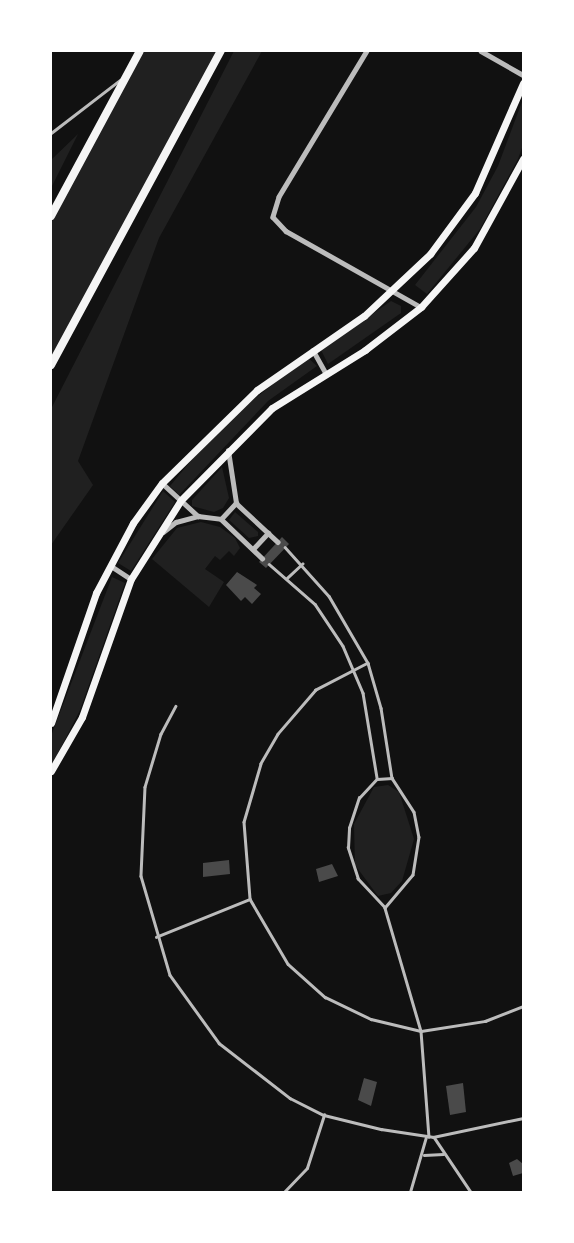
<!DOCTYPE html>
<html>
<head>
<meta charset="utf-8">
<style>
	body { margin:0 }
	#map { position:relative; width:574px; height:1243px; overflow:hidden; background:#111; font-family:"PT Serif",serif }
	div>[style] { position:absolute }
	.green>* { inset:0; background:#202020 }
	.building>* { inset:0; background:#4a4a4a }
	.service>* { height:2.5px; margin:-1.25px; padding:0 1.25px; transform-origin:1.25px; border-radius:1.25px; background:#bcbcbc }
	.minor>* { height:4.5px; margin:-2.25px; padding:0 2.25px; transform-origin:2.25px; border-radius:2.25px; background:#bcbcbc }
	.secondary>* { height:7px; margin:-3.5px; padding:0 3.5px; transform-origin:3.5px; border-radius:3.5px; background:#f5f5f5 }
	.trunk>* { height:8px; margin:-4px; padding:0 4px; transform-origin:4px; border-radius:4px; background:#f5f5f5 }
	span { translate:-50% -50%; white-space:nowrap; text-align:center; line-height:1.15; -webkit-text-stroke:7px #fff; paint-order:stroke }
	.frame { position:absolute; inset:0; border:52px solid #fff; pointer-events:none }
</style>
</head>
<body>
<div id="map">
	<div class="green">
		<div style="clip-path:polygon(135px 51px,221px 51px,51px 366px,51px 219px)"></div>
		<div style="clip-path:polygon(234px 51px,262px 51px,159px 238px,78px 461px,93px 485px,51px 545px,51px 409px)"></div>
		<div style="clip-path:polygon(523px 99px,523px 145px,518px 159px,480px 229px,427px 294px,415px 285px,476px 207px,498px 166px)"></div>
		<div style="clip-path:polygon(78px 134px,51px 188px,51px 160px)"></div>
		<div style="clip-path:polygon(391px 301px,401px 306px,401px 313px,328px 364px,321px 350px)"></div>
		<div style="clip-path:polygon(307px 357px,317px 366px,268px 401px,179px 495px,170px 486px,219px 427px)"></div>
		<div style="clip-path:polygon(222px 467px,229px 498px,223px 508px,214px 512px,192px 506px,192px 500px)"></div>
		<div style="clip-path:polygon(163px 491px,175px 502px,131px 571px,118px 563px)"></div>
		<div style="clip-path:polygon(235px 512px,258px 532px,258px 536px,249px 538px,229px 520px)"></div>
		<div style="clip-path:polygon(201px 522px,220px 527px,235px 538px,240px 548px,234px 556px,229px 551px,220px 560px,215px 556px,205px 569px,224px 582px,209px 607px,152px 559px,177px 528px)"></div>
		<div style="clip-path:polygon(112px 577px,125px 583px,80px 710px,51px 767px,51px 736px)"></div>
		<div style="clip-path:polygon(388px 785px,399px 792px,414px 839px,402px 881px,391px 893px,378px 896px,355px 865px,354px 824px,374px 787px)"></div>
	</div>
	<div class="building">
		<div style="clip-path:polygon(282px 537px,289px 544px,266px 568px,259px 562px)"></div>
		<div style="clip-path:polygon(237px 572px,257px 585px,254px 588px,261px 594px,252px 604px,245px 597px,241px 601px,226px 585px)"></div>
		<div style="clip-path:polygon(229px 860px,230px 874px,203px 877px,203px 863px)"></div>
		<div style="clip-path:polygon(332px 864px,338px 876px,319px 882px,316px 869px)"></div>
		<div style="clip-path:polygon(364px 1078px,377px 1082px,371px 1106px,358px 1100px)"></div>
		<div style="clip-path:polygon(463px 1083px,466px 1112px,450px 1115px,446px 1086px)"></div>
		<div style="clip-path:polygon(517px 1159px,523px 1164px,523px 1173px,513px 1176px,509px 1163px)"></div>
	</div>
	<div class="service">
		<div style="left:51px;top:133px;width:87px;rotate:-37.5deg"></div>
		<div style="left:285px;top:547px;width:66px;rotate:48.1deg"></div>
		<div style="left:329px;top:596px;width:78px;rotate:59.8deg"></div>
		<div style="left:368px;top:663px;width:47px;rotate:73.9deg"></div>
		<div style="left:381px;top:708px;width:71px;rotate:81.1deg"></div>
		<div style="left:392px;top:778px;width:40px;rotate:57.1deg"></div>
		<div style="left:414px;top:812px;width:25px;rotate:79deg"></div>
		<div style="left:419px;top:837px;width:38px;rotate:99deg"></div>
		<div style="left:413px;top:875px;width:43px;rotate:130.3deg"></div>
		<div style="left:385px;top:908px;width:40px;rotate:-133deg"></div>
		<div style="left:358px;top:879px;width:33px;rotate:-108deg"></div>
		<div style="left:348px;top:848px;width:20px;rotate:-87deg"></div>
		<div style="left:349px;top:828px;width:32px;rotate:-72deg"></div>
		<div style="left:359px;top:798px;width:26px;rotate:-47deg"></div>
		<div style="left:377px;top:779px;width:15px;rotate:-4deg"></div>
		<div style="left:269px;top:564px;width:61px;rotate:41deg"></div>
		<div style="left:315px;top:604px;width:50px;rotate:56.3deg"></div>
		<div style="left:343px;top:646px;width:51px;rotate:66.9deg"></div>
		<div style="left:363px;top:693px;width:86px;rotate:80.6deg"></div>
		<div style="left:287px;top:578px;width:21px;rotate:-43deg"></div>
		<div style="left:368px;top:663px;width:59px;rotate:152.6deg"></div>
		<div style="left:316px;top:690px;width:58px;rotate:130.8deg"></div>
		<div style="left:278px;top:734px;width:34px;rotate:120deg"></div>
		<div style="left:261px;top:764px;width:60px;rotate:106.3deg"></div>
		<div style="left:244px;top:822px;width:77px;rotate:85.5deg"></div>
		<div style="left:250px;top:899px;width:75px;rotate:59.7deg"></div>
		<div style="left:288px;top:964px;width:50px;rotate:41.7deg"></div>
		<div style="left:325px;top:997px;width:51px;rotate:25.6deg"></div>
		<div style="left:371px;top:1019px;width:51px;rotate:13.5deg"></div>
		<div style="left:421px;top:1031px;width:65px;rotate:-8.9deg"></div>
		<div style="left:485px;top:1021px;width:41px;rotate:-21.5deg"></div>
		<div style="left:176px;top:706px;width:32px;rotate:118deg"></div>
		<div style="left:161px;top:734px;width:55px;rotate:106.8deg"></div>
		<div style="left:145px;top:787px;width:89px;rotate:92.6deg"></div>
		<div style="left:141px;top:876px;width:103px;rotate:73.7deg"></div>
		<div style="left:170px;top:975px;width:84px;rotate:54.2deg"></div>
		<div style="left:219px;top:1043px;width:90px;rotate:37.8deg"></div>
		<div style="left:290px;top:1098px;width:38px;rotate:27deg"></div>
		<div style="left:324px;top:1115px;width:59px;rotate:13.8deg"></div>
		<div style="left:381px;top:1129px;width:53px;rotate:8.7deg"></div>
		<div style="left:433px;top:1137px;width:92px;rotate:-11.9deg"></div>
		<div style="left:385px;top:908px;width:128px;rotate:73.7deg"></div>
		<div style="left:421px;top:1031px;width:106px;rotate:85.7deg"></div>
		<div style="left:156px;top:937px;width:101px;rotate:-22deg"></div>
		<div style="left:434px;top:1137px;width:66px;rotate:56.1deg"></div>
		<div style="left:424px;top:1155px;width:19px;rotate:-3deg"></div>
		<div style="left:284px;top:1192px;width:33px;rotate:-46deg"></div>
		<div style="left:307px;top:1168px;width:56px;rotate:-72.2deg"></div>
		<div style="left:410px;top:1192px;width:57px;rotate:-73.8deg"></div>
	</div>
	<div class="minor">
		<div style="left:367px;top:51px;width:170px;rotate:121.1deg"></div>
		<div style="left:279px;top:197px;width:21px;rotate:107deg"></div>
		<div style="left:273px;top:217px;width:19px;rotate:47deg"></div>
		<div style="left:286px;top:231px;width:155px;rotate:29.4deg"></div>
		<div style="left:481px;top:51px;width:48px;rotate:29.7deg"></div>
		<div style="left:313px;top:350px;width:26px;rotate:61deg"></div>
		<div style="left:162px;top:483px;width:49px;rotate:42.5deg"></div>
		<div style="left:198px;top:516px;width:23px;rotate:7deg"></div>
		<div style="left:221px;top:519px;width:22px;rotate:-47deg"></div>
		<div style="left:236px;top:503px;width:53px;rotate:-98.7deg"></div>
		<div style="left:236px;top:503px;width:57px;rotate:42.9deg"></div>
		<div style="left:221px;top:519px;width:57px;rotate:43.6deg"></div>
		<div style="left:163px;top:532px;width:16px;rotate:-38deg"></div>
		<div style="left:176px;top:522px;width:23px;rotate:-15deg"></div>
		<div style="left:253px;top:549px;width:22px;rotate:-47deg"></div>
		<div style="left:111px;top:566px;width:24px;rotate:33deg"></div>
	</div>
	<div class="secondary">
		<div style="left:51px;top:723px;width:138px;rotate:-70.9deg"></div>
		<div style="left:96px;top:593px;width:79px;rotate:-62.1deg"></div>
		<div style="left:133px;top:523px;width:49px;rotate:-54.1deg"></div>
		<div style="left:162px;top:483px;width:133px;rotate:-44.4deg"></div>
		<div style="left:257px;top:390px;width:130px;rotate:-34.7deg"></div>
		<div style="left:364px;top:316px;width:91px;rotate:-43.2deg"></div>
		<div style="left:430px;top:254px;width:76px;rotate:-53.6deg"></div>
		<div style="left:475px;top:193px;width:120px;rotate:-66.4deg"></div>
		<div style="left:51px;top:771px;width:62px;rotate:-60.1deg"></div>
		<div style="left:82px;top:717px;width:146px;rotate:-70.5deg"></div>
		<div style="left:131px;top:579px;width:93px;rotate:-57.7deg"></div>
		<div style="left:181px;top:500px;width:129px;rotate:-45.3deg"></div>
		<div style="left:272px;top:408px;width:110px;rotate:-31.9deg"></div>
		<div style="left:365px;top:350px;width:71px;rotate:-37.5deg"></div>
		<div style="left:421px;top:307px;width:79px;rotate:-48.1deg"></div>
		<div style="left:474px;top:248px;width:102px;rotate:-61.2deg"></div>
	</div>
	<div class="trunk">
		<div style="left:51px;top:216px;width:187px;rotate:-61.7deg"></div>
		<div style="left:51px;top:365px;width:357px;rotate:-61.6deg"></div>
	</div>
	<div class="frame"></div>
</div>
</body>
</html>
